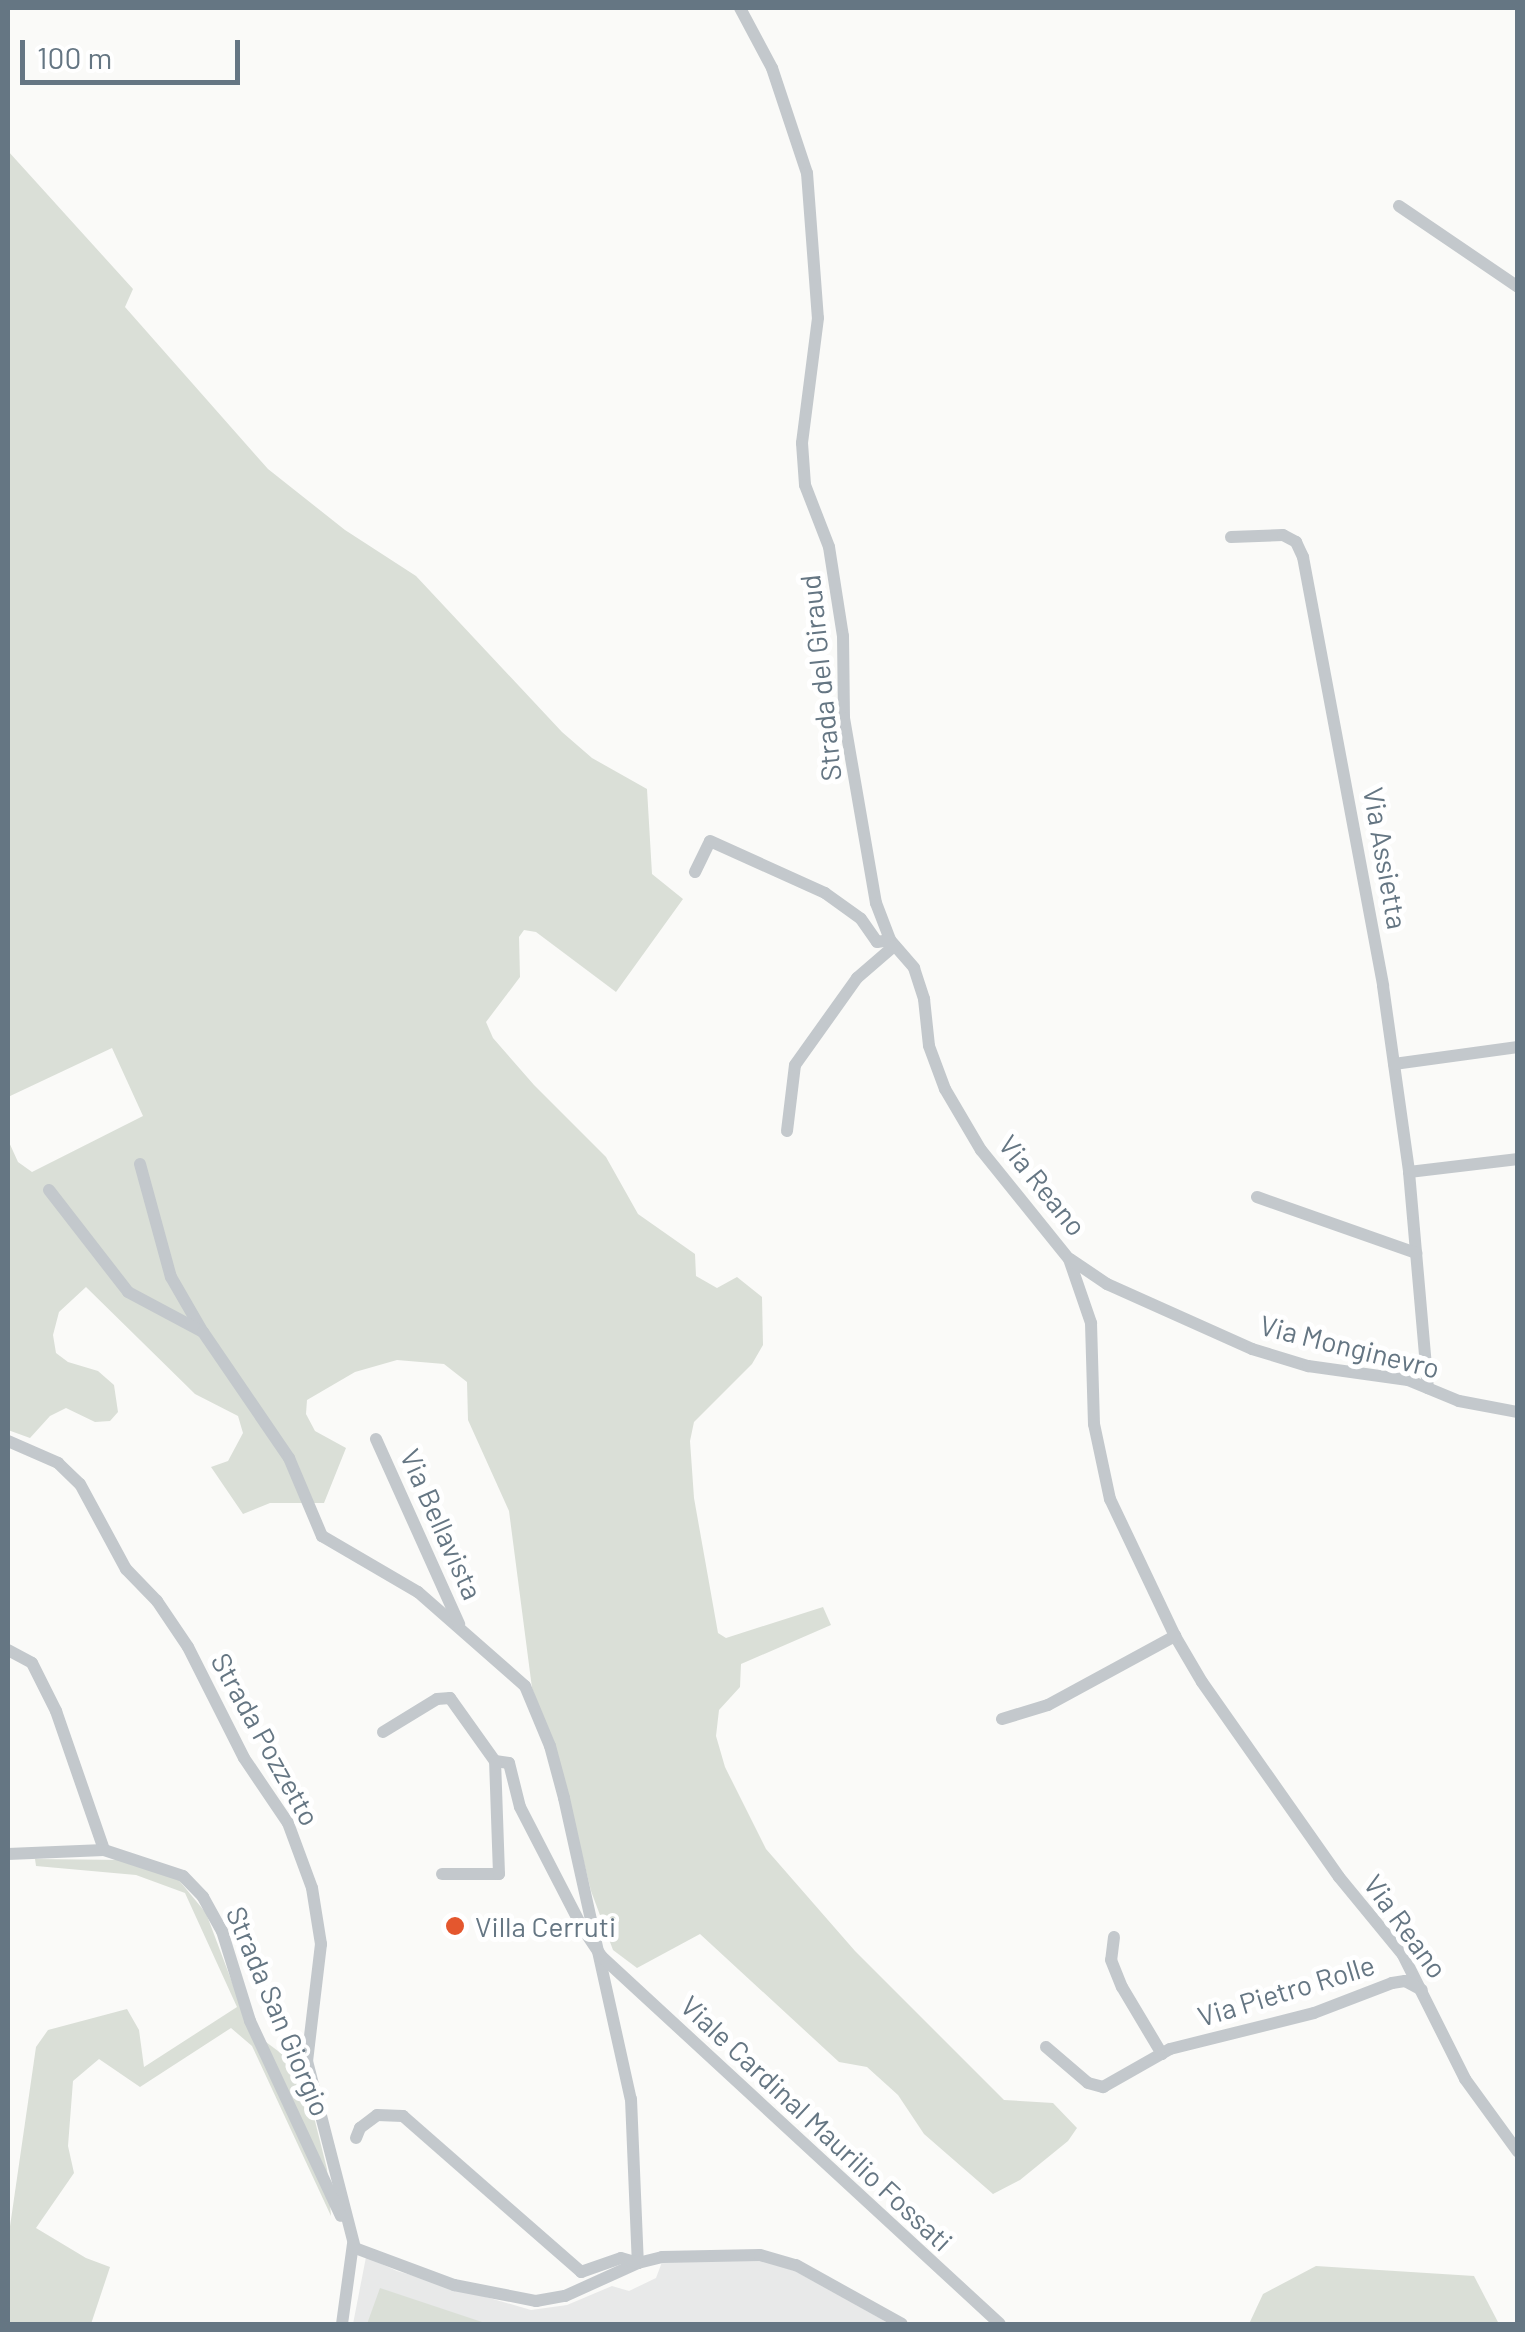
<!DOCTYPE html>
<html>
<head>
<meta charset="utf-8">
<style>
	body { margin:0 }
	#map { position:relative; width:1525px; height:2332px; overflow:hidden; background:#fafaf8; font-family:Barlow,sans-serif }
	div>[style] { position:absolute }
	.built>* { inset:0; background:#e8e9e9 }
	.green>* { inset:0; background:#dadfd7 }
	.street>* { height:12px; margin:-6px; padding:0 6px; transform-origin:6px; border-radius:6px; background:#c3c8cc }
	.dots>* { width:28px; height:28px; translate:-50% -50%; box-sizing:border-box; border:5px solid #fff; border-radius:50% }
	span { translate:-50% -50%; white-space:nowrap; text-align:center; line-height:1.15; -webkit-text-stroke:10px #fff; paint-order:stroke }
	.street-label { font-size:28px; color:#657683 }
	.poi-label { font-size:28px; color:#657683 }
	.left { translate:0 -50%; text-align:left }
	.frame { position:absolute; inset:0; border:10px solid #657683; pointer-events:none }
	.scale { position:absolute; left:20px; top:40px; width:220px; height:45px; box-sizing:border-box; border:5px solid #657683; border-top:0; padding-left:12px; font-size:30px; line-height:35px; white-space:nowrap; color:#657683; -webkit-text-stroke:8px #fff; paint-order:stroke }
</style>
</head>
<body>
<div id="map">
	<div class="built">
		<div style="clip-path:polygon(366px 2257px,397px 2271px,531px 2310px,567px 2305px,612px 2286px,629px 2291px,656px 2278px,662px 2262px,758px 2259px,795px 2271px,890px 2324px,353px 2324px)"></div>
	</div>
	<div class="green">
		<div style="clip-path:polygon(8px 151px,133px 289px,125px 307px,268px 469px,345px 530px,416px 576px,562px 732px,592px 758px,647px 789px,652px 874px,683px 899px,616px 992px,536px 932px,524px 930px,519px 937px,520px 977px,486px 1022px,493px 1038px,534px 1085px,606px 1157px,638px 1214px,695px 1254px,696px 1276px,717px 1288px,737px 1277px,762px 1297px,763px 1345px,752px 1364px,694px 1422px,690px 1441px,694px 1498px,718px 1633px,726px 1638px,823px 1607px,831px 1625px,741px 1664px,740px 1687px,719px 1710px,716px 1736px,725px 1767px,766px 1849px,855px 1951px,1004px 2100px,1053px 2103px,1077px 2128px,1068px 2141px,1020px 2180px,993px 2194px,924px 2134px,898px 2095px,867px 2067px,839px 2062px,700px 1934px,637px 1968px,613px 1950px,591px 1891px,558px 1757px,532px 1688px,509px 1511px,468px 1420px,467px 1382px,444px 1364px,397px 1360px,355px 1372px,307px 1400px,306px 1414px,315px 1431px,346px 1448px,324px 1503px,270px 1503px,243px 1514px,211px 1467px,228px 1461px,243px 1433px,238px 1416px,195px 1394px,86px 1287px,59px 1312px,53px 1335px,56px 1353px,68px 1362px,98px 1371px,114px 1385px,118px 1412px,110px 1421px,95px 1422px,66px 1408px,50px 1416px,30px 1438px,8px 1430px,8px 1140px,18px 1162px,32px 1172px,143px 1116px,112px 1048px,8px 1097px)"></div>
		<div style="clip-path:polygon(35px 1859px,125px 1860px,177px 1878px,206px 1913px,250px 2030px,302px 2069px,327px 2169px,331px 2216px,252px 2046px,231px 2028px,140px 2087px,99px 2059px,73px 2081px,68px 2146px,74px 2173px,36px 2228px,86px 2258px,110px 2267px,91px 2324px,8px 2324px,8px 2240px,36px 2047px,48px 2030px,127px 2009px,139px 2030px,144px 2067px,237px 2007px,185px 1893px,136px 1875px,36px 1866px)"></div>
		<div style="clip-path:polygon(1316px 2266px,1474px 2276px,1499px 2324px,1249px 2324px,1263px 2294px)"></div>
		<div style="clip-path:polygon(380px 2288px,488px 2324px,367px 2324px)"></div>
	</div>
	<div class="street">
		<div style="left:740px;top:8px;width:68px;rotate:61.9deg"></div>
		<div style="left:772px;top:68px;width:111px;rotate:71.6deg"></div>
		<div style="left:807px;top:173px;width:145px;rotate:85.7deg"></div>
		<div style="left:818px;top:318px;width:126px;rotate:97.3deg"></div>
		<div style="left:802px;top:443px;width:42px;rotate:85.9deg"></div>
		<div style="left:805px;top:485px;width:66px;rotate:68.8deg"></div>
		<div style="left:829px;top:547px;width:90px;rotate:81.1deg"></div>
		<div style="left:843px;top:636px;width:82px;rotate:89.3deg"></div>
		<div style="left:844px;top:718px;width:188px;rotate:80.2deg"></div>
		<div style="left:876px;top:903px;width:40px;rotate:69deg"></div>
		<div style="left:890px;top:940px;width:37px;rotate:49deg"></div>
		<div style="left:914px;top:968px;width:33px;rotate:72deg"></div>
		<div style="left:924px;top:999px;width:47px;rotate:83.9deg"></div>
		<div style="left:929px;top:1046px;width:46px;rotate:69.6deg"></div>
		<div style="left:945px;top:1089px;width:71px;rotate:59.5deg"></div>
		<div style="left:981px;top:1150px;width:140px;rotate:51.1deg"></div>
		<div style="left:1069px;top:1259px;width:68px;rotate:71deg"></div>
		<div style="left:1091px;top:1323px;width:101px;rotate:88.3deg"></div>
		<div style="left:1094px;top:1424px;width:77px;rotate:78deg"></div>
		<div style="left:1110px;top:1499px;width:152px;rotate:64.6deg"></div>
		<div style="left:1175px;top:1636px;width:53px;rotate:59.6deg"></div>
		<div style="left:1202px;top:1682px;width:238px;rotate:54.9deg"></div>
		<div style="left:1339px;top:1877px;width:101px;rotate:50.6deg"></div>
		<div style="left:1403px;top:1955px;width:139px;rotate:63.4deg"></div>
		<div style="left:1465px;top:2079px;width:90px;rotate:54deg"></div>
		<div style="left:1399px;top:206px;width:144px;rotate:34.2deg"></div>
		<div style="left:1231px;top:537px;width:52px;rotate:-2.2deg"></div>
		<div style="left:1283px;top:535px;width:15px;rotate:28deg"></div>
		<div style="left:1296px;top:542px;width:17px;rotate:65deg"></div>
		<div style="left:1303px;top:557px;width:436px;rotate:79.4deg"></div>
		<div style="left:1383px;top:986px;width:188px;rotate:82deg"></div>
		<div style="left:1409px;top:1172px;width:217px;rotate:85deg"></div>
		<div style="left:695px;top:872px;width:34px;rotate:-64deg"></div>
		<div style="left:710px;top:841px;width:126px;rotate:24.3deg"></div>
		<div style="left:825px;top:893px;width:44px;rotate:35.8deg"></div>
		<div style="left:861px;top:919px;width:28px;rotate:55deg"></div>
		<div style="left:877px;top:942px;width:13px;rotate:-9deg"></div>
		<div style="left:1394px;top:1064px;width:125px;rotate:-7.8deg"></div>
		<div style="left:787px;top:1131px;width:66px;rotate:-83.1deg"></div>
		<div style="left:795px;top:1065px;width:107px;rotate:-54.5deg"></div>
		<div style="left:857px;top:978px;width:49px;rotate:-40.9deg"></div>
		<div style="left:140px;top:1164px;width:117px;rotate:74.7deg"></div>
		<div style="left:171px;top:1277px;width:60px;rotate:60deg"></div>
		<div style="left:1409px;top:1172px;width:110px;rotate:-6.8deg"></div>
		<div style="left:49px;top:1190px;width:129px;rotate:52.2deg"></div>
		<div style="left:128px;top:1292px;width:85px;rotate:28.1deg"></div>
		<div style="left:203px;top:1332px;width:153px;rotate:55.7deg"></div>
		<div style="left:289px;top:1458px;width:85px;rotate:67.1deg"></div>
		<div style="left:322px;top:1536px;width:111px;rotate:30.3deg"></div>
		<div style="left:418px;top:1592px;width:142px;rotate:41.3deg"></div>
		<div style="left:525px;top:1686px;width:65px;rotate:67.4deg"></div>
		<div style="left:550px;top:1746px;width:54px;rotate:74.9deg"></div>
		<div style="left:564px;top:1798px;width:308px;rotate:77.5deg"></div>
		<div style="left:631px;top:2099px;width:164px;rotate:87.6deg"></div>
		<div style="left:1257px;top:1197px;width:169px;rotate:19.4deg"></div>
		<div style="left:1070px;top:1259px;width:45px;rotate:34deg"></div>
		<div style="left:1107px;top:1284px;width:159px;rotate:24.1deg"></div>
		<div style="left:1252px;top:1349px;width:59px;rotate:16.9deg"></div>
		<div style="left:1308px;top:1366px;width:101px;rotate:8deg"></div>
		<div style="left:1408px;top:1380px;width:55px;rotate:22.4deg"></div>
		<div style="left:1459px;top:1401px;width:60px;rotate:10.6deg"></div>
		<div style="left:376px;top:1439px;width:203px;rotate:65.8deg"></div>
		<div style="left:8px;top:1441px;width:55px;rotate:23.7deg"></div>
		<div style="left:58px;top:1463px;width:30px;rotate:44deg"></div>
		<div style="left:80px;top:1484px;width:97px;rotate:61.6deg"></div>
		<div style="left:126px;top:1569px;width:45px;rotate:45.9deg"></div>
		<div style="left:157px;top:1601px;width:55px;rotate:56deg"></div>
		<div style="left:188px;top:1647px;width:124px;rotate:63.2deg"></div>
		<div style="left:244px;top:1758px;width:78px;rotate:55.9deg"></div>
		<div style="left:288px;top:1823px;width:69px;rotate:69.7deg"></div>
		<div style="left:312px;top:1888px;width:57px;rotate:80.9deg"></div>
		<div style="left:321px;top:1944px;width:118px;rotate:96.8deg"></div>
		<div style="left:307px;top:2061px;width:193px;rotate:75.6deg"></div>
		<div style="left:355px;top:2248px;width:106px;rotate:20.5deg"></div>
		<div style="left:454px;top:2285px;width:84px;rotate:11deg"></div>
		<div style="left:536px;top:2301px;width:29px;rotate:-10deg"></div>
		<div style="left:565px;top:2296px;width:80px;rotate:-24.3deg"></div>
		<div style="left:638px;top:2263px;width:25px;rotate:-14deg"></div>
		<div style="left:662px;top:2257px;width:98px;rotate:-1.2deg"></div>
		<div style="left:760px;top:2255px;width:37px;rotate:16deg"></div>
		<div style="left:796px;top:2265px;width:121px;rotate:29.1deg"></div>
		<div style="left:8px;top:1650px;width:27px;rotate:28deg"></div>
		<div style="left:32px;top:1663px;width:54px;rotate:63.4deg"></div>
		<div style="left:56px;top:1711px;width:147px;rotate:70.9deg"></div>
		<div style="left:1002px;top:1719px;width:48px;rotate:-16.9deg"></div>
		<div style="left:1048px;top:1705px;width:145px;rotate:-28.5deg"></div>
		<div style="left:383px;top:1732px;width:63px;rotate:-31.4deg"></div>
		<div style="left:437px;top:1699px;width:13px;rotate:-4deg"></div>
		<div style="left:450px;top:1698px;width:77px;rotate:54.5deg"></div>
		<div style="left:495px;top:1761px;width:14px;rotate:8deg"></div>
		<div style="left:509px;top:1763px;width:45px;rotate:76deg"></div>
		<div style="left:520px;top:1807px;width:137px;rotate:62.7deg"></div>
		<div style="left:583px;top:1929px;width:34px;rotate:56deg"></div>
		<div style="left:602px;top:1957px;width:541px;rotate:42.68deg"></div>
		<div style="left:8px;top:1854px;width:96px;rotate:-2.4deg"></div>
		<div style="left:104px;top:1850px;width:83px;rotate:18.2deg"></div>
		<div style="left:183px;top:1876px;width:29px;rotate:46deg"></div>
		<div style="left:203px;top:1897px;width:39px;rotate:61deg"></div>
		<div style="left:222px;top:1931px;width:94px;rotate:72.7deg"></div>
		<div style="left:250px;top:2021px;width:215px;rotate:65deg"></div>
		<div style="left:442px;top:1874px;width:57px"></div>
		<div style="left:499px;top:1874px;width:113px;rotate:-92deg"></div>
		<div style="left:1114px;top:1937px;width:23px;rotate:97deg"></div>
		<div style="left:1111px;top:1960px;width:29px;rotate:68deg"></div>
		<div style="left:1122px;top:1987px;width:78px;rotate:59.2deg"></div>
		<div style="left:1046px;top:2047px;width:55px;rotate:40.6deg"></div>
		<div style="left:1088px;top:2083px;width:16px;rotate:15deg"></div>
		<div style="left:1103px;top:2087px;width:77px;rotate:-29.6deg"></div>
		<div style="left:1170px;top:2049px;width:148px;rotate:-14deg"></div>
		<div style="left:1314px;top:2013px;width:84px;rotate:-21deg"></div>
		<div style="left:1392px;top:1983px;width:13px;rotate:-9deg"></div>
		<div style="left:1405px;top:1981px;width:19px;rotate:28deg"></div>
		<div style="left:356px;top:2138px;width:11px;rotate:-68deg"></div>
		<div style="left:360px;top:2128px;width:21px;rotate:-37deg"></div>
		<div style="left:377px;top:2115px;width:26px;rotate:2deg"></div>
		<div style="left:403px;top:2116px;width:237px;rotate:41.2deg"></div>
		<div style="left:581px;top:2272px;width:42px;rotate:-19.3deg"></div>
		<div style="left:621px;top:2258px;width:18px;rotate:16deg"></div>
		<div style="left:342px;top:2324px;width:81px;rotate:-82.2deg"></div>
	</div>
	<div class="dots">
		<div style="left:455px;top:1926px;background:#e4572e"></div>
	</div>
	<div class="street-label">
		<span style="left:820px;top:678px;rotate:-96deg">Strada del Giraud</span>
		<span style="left:1386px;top:858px;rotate:80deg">Via Assietta</span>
		<span style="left:1043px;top:1185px;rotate:51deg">Via Reano</span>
		<span style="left:1350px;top:1346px;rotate:14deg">Via Monginevro</span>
		<span style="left:442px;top:1524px;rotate:66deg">Via Bellavista</span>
		<span style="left:266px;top:1739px;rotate:61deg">Strada Pozzetto</span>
		<span style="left:1406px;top:1926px;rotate:54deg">Via Reano</span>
		<span style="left:1286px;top:1990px;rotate:-17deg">Via Pietro Rolle</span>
		<span style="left:279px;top:2011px;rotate:67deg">Strada San Giorgio</span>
		<span style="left:817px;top:2123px;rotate:43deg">Viale Cardinal Maurilio Fossati</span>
	</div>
	<div class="poi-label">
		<span class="left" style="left:475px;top:1926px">Villa Cerruti</span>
	</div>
	<div class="frame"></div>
	<div class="scale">100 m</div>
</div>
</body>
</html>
